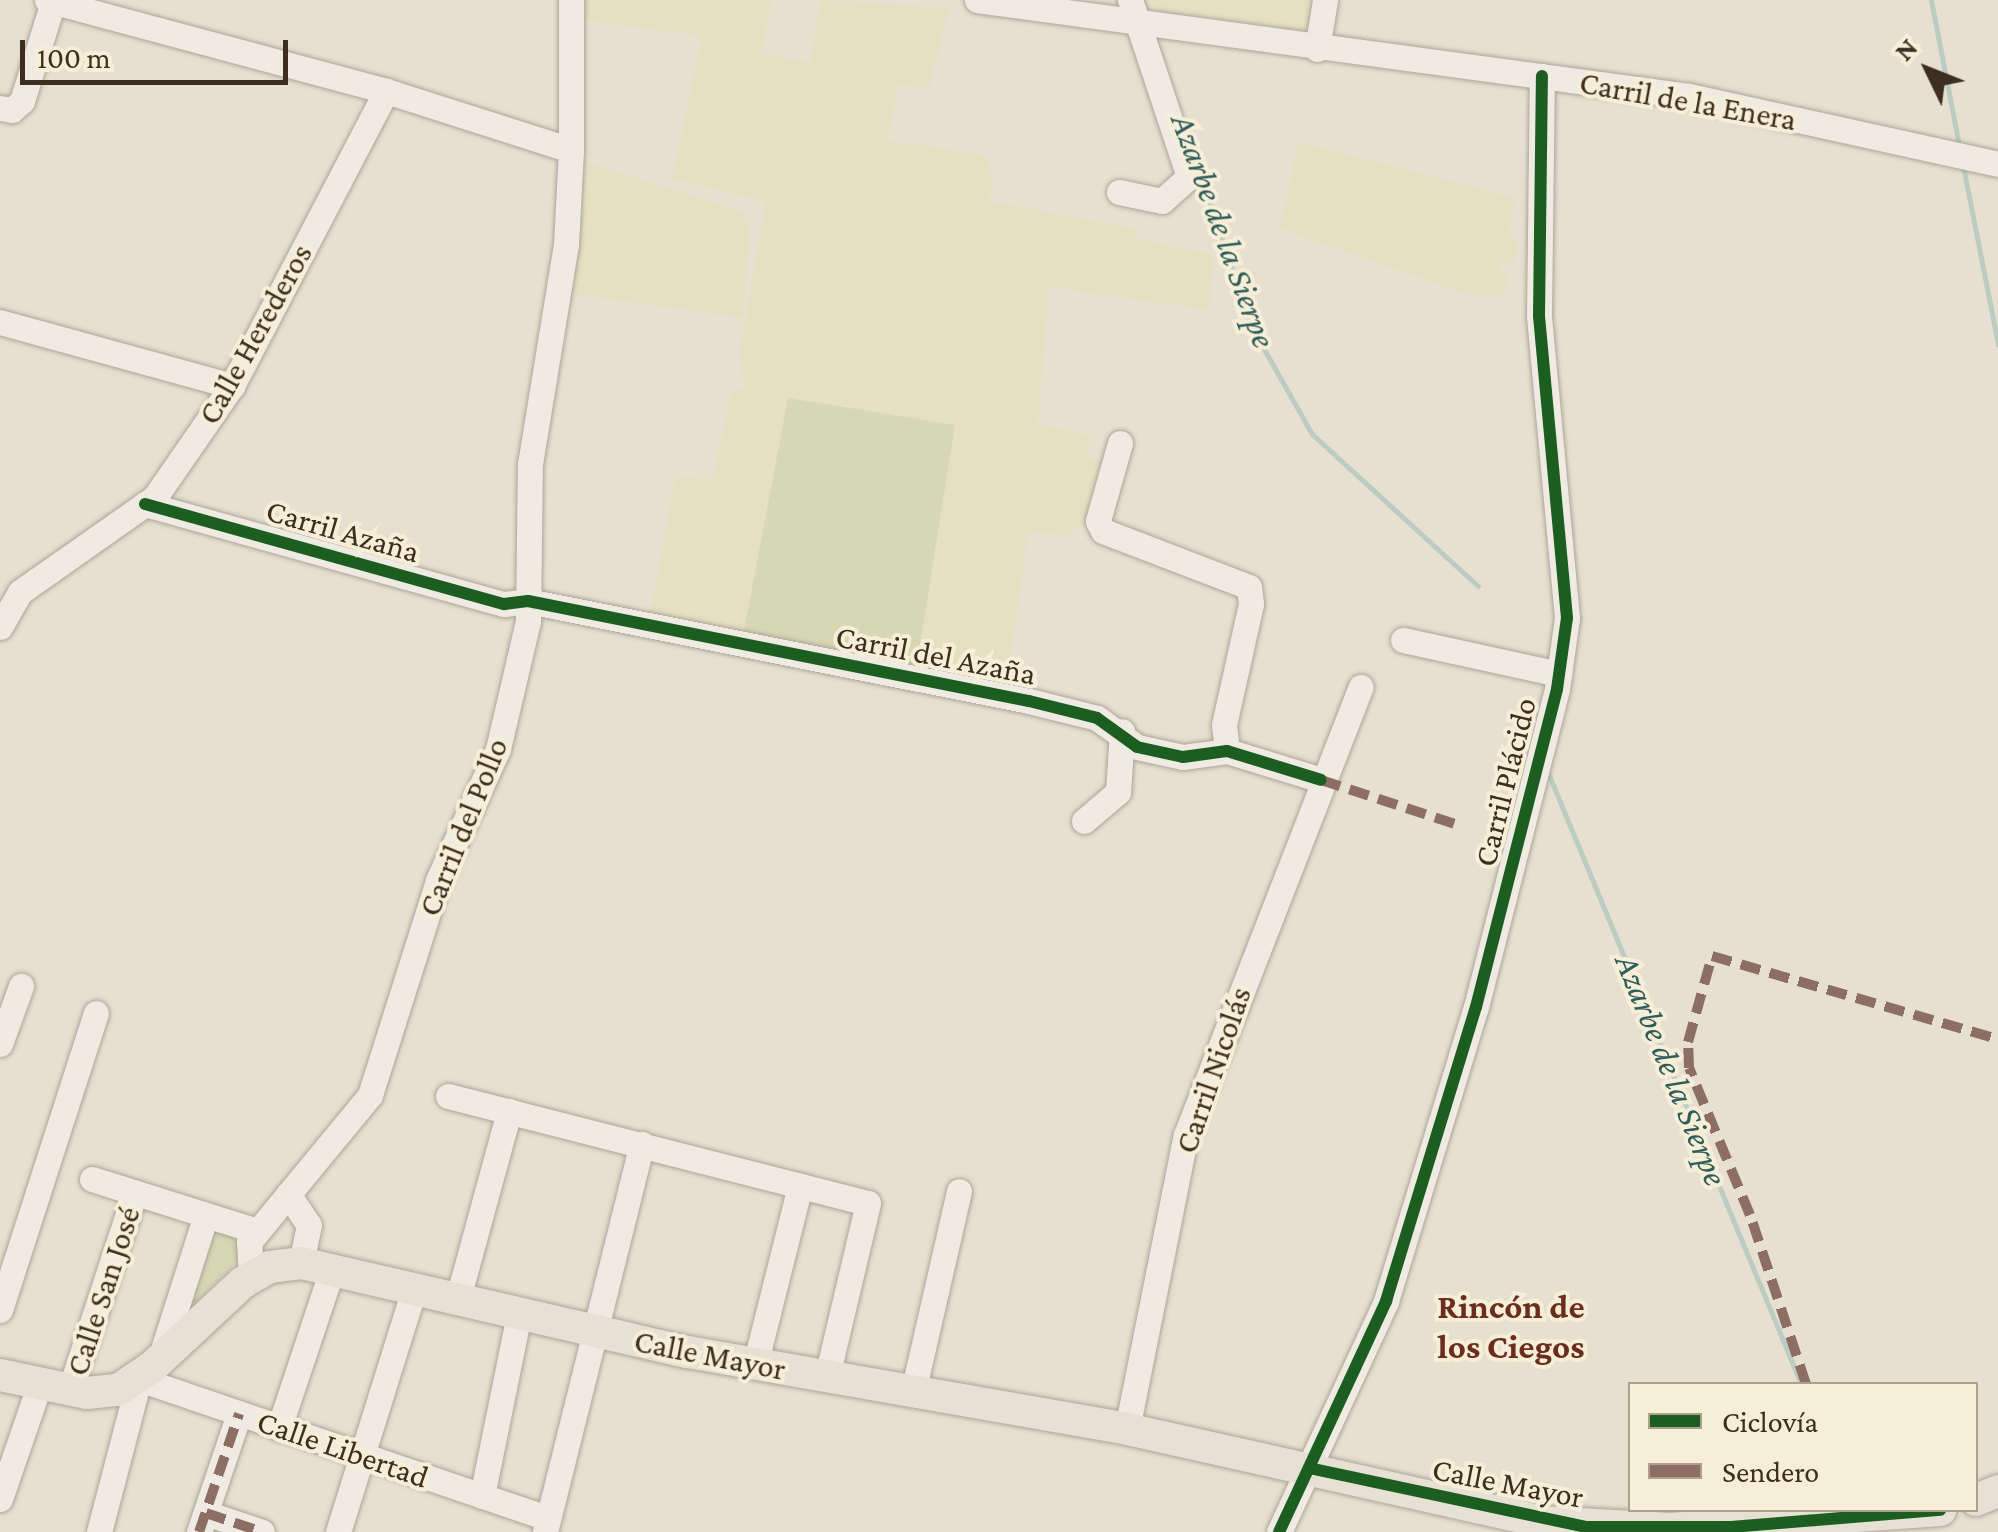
<!DOCTYPE html>
<html>
<head>
<meta charset="utf-8">
<style>
	body { margin:0 }
	#map { position:relative; width:1998px; height:1532px; overflow:hidden; background:#e7e0d1; font-family:"Crimson Pro",serif }
	div>[style] { position:absolute }
	.farmland>* { inset:0; background:#e6dfc2 }
	.green>* { inset:0; background:#d6d7b3 }
	.stream>* { height:5px; margin:-2.5px; padding:0 2.5px; transform-origin:2.5px; border-radius:2.5px; background:#bcccc2 }
	.roads { filter:drop-shadow(0 0 2px #ada599) drop-shadow(0 0 2px #ada599) }
	.minor>* { height:25px; margin:-12.5px; padding:0 12.5px; transform-origin:12.5px; border-radius:12.5px; background:#efebe3 }
	.major>* { height:32px; margin:-16px; padding:0 16px; transform-origin:16px; border-radius:16px; background:#e6e1d4 }
	.quiet>* { height:10px; margin-top:-5px; transform-origin:0; background:repeating-linear-gradient(90deg,#8d6e63 0 20px,transparent 0 30px) }
	.cycleway>* { height:12px; margin:-6px; padding:0 6px; transform-origin:6px; border-radius:6px; background:#1b5e20 }
	span { translate:-50% -50%; white-space:nowrap; text-align:center; line-height:1.15; -webkit-text-stroke:8px #f7eed8; paint-order:stroke }
	.street-label { font-size:32px; color:#3d2e20 }
	.water-label { font-size:35px; color:#2f5d5a; font-style:italic }
	.neighbourhood-label { font-size:35px; color:#6b2e1e; font-weight:700 }
	.legend { position:absolute; left:1628px; top:1382px; width:350px; height:130px; box-sizing:border-box; background:#f7eed8; border:2px solid #ada18e; margin:0; padding:12px 18px; list-style:none; font-size:30px; color:#3d2e20 }
	.legend li { display:flex; align-items:center; gap:20px; height:50px }
	.legend b { width:50px; border:2px solid #ada18e }
	.north { position:absolute; left:1878px; top:20px; width:100px; height:100px; -webkit-text-stroke:8px #f7eed8; paint-order:stroke; rotate:313deg; font-size:28px; font-weight:700; line-height:40px; text-align:center; color:#3d2e20 }
	.north::after { content:''; display:block; margin:auto; width:35px; height:45px; background:#3d2e20; clip-path:polygon(50% 0,100% 100%,50% 72%,0 100%) }
	.scale { position:absolute; left:20px; top:40px; width:268px; height:45px; box-sizing:border-box; border:5px solid #3d2e20; border-top:0; padding-left:12px; font-size:30px; line-height:35px; white-space:nowrap; color:#3d2e20; -webkit-text-stroke:8px #f7eed8; paint-order:stroke }
</style>
</head>
<body>
<div id="map">
	<div class="farmland">
		<div style="clip-path:polygon(577px 0,771px 0,762px 53px,810px 63px,821px 0,949px 8px,929px 88px,898px 85px,888px 140px,986px 156px,993px 180px,989px 201px,1136px 229px,1137px 239px,1214px 255px,1209px 310px,1049px 287px,1038px 424px,1091px 436px,1086px 457px,1109px 462px,1093px 519px,1067px 535px,1028px 532px,1005px 696px,923px 679px,788px 398px,743px 636px,649px 623px,675px 477px,713px 479px,732px 389px,745px 390px,739px 355px,766px 201px,672px 179px,702px 36px,576px 19px)"></div>
		<div style="clip-path:polygon(1150px 0,1317px 0,1309px 31px,1153px 10px)"></div>
		<div style="clip-path:polygon(1299px 142px,1515px 198px,1508px 236px,1518px 238px,1514px 264px,1500px 261px,1498px 271px,1508px 275px,1503px 296px,1465px 294px,1280px 228px)"></div>
		<div style="clip-path:polygon(584px 161px,742px 212px,750px 233px,743px 318px,565px 293px)"></div>
	</div>
	<div class="green">
		<div style="clip-path:polygon(788px 398px,955px 425px,916px 670px,743px 636px)"></div>
		<div style="clip-path:polygon(206px 1226px,241px 1232px,238px 1261px,188px 1310px)"></div>
	</div>
	<div class="stream">
		<div style="left:1931px;top:0;width:149px;rotate:79.1deg"></div>
		<div style="left:1963px;top:166px;width:182px;rotate:78.9deg"></div>
		<div style="left:1199px;top:172px;width:165px;rotate:71.2deg"></div>
		<div style="left:1252px;top:328px;width:122px;rotate:60.5deg"></div>
		<div style="left:1312px;top:434px;width:225px;rotate:42.5deg"></div>
		<div style="left:1546px;top:768px;width:667px;rotate:67.51deg"></div>
	</div>
	<div class="roads">
		<div class="minor">
			<div style="left:47px;top:0;width:351px;rotate:15deg"></div>
			<div style="left:386px;top:91px;width:194px;rotate:17.7deg"></div>
			<div style="left:571px;top:150px;width:150px;rotate:-90deg"></div>
			<div style="left:977px;top:0;width:718px;rotate:7.68deg"></div>
			<div style="left:1689px;top:96px;width:316px;rotate:12.4deg"></div>
			<div style="left:1317px;top:49px;width:50px;rotate:-80.7deg"></div>
			<div style="left:0;top:108px;width:12px;rotate:9deg"></div>
			<div style="left:12px;top:110px;width:13px;rotate:-42deg"></div>
			<div style="left:22px;top:101px;width:104px;rotate:-72.6deg"></div>
			<div style="left:1119px;top:192px;width:44px;rotate:11.8deg"></div>
			<div style="left:1162px;top:201px;width:36px;rotate:-42deg"></div>
			<div style="left:1189px;top:177px;width:187px;rotate:-108.4deg"></div>
			<div style="left:0;top:322px;width:241px;rotate:15.4deg"></div>
			<div style="left:1120px;top:443px;width:81px;rotate:105.8deg"></div>
			<div style="left:1098px;top:521px;width:11px;rotate:63deg"></div>
			<div style="left:1103px;top:531px;width:156px;rotate:21deg"></div>
			<div style="left:1249px;top:587px;width:17px;rotate:83deg"></div>
			<div style="left:1251px;top:604px;width:124px;rotate:102.6deg"></div>
			<div style="left:1224px;top:725px;width:26px;rotate:83deg"></div>
			<div style="left:145px;top:504px;width:373px;rotate:15.6deg"></div>
			<div style="left:504px;top:604px;width:24px;rotate:-7deg"></div>
			<div style="left:528px;top:601px;width:511px;rotate:11.29deg"></div>
			<div style="left:1029px;top:701px;width:70px;rotate:14deg"></div>
			<div style="left:1097px;top:718px;width:49px;rotate:35.9deg"></div>
			<div style="left:1137px;top:747px;width:47px;rotate:12.3deg"></div>
			<div style="left:1183px;top:757px;width:44px;rotate:-7.8deg"></div>
			<div style="left:1227px;top:751px;width:98px;rotate:17.1deg"></div>
			<div style="left:0;top:627px;width:40px;rotate:-60.3deg"></div>
			<div style="left:20px;top:592px;width:165px;rotate:-35.1deg"></div>
			<div style="left:155px;top:497px;width:135px;rotate:-55.3deg"></div>
			<div style="left:232px;top:386px;width:333px;rotate:-62.4deg"></div>
			<div style="left:1403px;top:640px;width:160px;rotate:12.3deg"></div>
			<div style="left:1084px;top:821px;width:45px;rotate:-40.5deg"></div>
			<div style="left:1118px;top:792px;width:61px;rotate:-86.2deg"></div>
			<div style="left:0;top:1044px;width:62px;rotate:-70.1deg"></div>
			<div style="left:448px;top:1096px;width:433px;rotate:14.3deg"></div>
			<div style="left:868px;top:1203px;width:179px;rotate:103.3deg"></div>
			<div style="left:92px;top:1179px;width:173px;rotate:17.5deg"></div>
			<div style="left:288px;top:1194px;width:37px;rotate:56deg"></div>
			<div style="left:309px;top:1225px;width:39px;rotate:102deg"></div>
			<div style="left:251px;top:1277px;width:35px;rotate:-93deg"></div>
			<div style="left:249px;top:1242px;width:190px;rotate:-50.5deg"></div>
			<div style="left:370px;top:1095px;width:225px;rotate:-72.4deg"></div>
			<div style="left:438px;top:880px;width:144px;rotate:-65.4deg"></div>
			<div style="left:498px;top:749px;width:131px;rotate:-76.8deg"></div>
			<div style="left:528px;top:621px;width:157px;rotate:-89.3deg"></div>
			<div style="left:530px;top:464px;width:222px;rotate:-80.7deg"></div>
			<div style="left:566px;top:245px;width:95px;rotate:-87deg"></div>
			<div style="left:458px;top:1298px;width:194px;rotate:-74.7deg"></div>
			<div style="left:0;top:1310px;width:312px;rotate:-72.1deg"></div>
			<div style="left:159px;top:1362px;width:154px;rotate:-72.3deg"></div>
			<div style="left:755px;top:1365px;width:185px;rotate:-75.9deg"></div>
			<div style="left:70px;top:1390px;width:208px;rotate:-71.8deg"></div>
			<div style="left:913px;top:1392px;width:206px;rotate:-77.1deg"></div>
			<div style="left:279px;top:1428px;width:170px;rotate:-71.5deg"></div>
			<div style="left:1127px;top:1429px;width:300px;rotate:-78.7deg"></div>
			<div style="left:1186px;top:1135px;width:481px;rotate:-68.7deg"></div>
			<div style="left:482px;top:1496px;width:186px;rotate:-78.5deg"></div>
			<div style="left:0;top:1499px;width:123px;rotate:-71deg"></div>
			<div style="left:206px;top:1513px;width:59px;rotate:18.7deg"></div>
			<div style="left:99px;top:1532px;width:158px;rotate:-75.3deg"></div>
			<div style="left:139px;top:1379px;width:432px;rotate:18.8deg"></div>
			<div style="left:199px;top:1532px;width:125px;rotate:-71.3deg"></div>
			<div style="left:338px;top:1532px;width:257px;rotate:-72.6deg"></div>
			<div style="left:545px;top:1532px;width:400px;rotate:-76deg"></div>
			<div style="left:1279px;top:1532px;width:255px;rotate:-65.1deg"></div>
			<div style="left:1386px;top:1301px;width:307px;rotate:-73deg"></div>
			<div style="left:1476px;top:1007px;width:328px;rotate:-75.7deg"></div>
			<div style="left:1557px;top:689px;width:72px;rotate:-82deg"></div>
			<div style="left:1567px;top:618px;width:303px;rotate:-95.3deg"></div>
			<div style="left:1539px;top:316px;width:240px;rotate:-89.3deg"></div>
		</div>
		<div class="major">
			<div style="left:0;top:1375px;width:89px;rotate:11.7deg"></div>
			<div style="left:87px;top:1393px;width:31px;rotate:-6deg"></div>
			<div style="left:118px;top:1390px;width:40px;rotate:-34deg"></div>
			<div style="left:151px;top:1368px;width:125px;rotate:-43deg"></div>
			<div style="left:242px;top:1283px;width:32px;rotate:-30deg"></div>
			<div style="left:270px;top:1267px;width:31px;rotate:-7deg"></div>
			<div style="left:301px;top:1263px;width:397px;rotate:13deg"></div>
			<div style="left:688px;top:1352px;width:446px;rotate:9.9deg"></div>
			<div style="left:1127px;top:1429px;width:425px;rotate:12.6deg"></div>
			<div style="left:1542px;top:1522px;width:128px;rotate:3.1deg"></div>
			<div style="left:1670px;top:1529px;width:271px;rotate:-4deg"></div>
			<div style="left:1976px;top:1500px;width:24px;rotate:-22deg"></div>
		</div>
	</div>
	<div class="quiet">
		<div style="left:1321px;top:780px;width:141px;rotate:18.2deg"></div>
		<div style="left:1806px;top:1384px;width:178px;rotate:-108.3deg"></div>
		<div style="left:1750px;top:1215px;width:159px;rotate:-112.5deg"></div>
		<div style="left:1689px;top:1068px;width:26px;rotate:-92deg"></div>
		<div style="left:1688px;top:1042px;width:89px;rotate:-74.4deg"></div>
		<div style="left:1712px;top:956px;width:298px;rotate:16.2deg"></div>
		<div style="left:206px;top:1513px;width:59px;rotate:18.7deg"></div>
		<div style="left:199px;top:1532px;width:125px;rotate:-71.3deg"></div>
	</div>
	<div class="cycleway">
		<div style="left:145px;top:504px;width:373px;rotate:15.6deg"></div>
		<div style="left:504px;top:604px;width:24px;rotate:-7deg"></div>
		<div style="left:528px;top:601px;width:511px;rotate:11.29deg"></div>
		<div style="left:1029px;top:701px;width:70px;rotate:14deg"></div>
		<div style="left:1097px;top:718px;width:49px;rotate:35.9deg"></div>
		<div style="left:1137px;top:747px;width:47px;rotate:12.3deg"></div>
		<div style="left:1183px;top:757px;width:44px;rotate:-7.8deg"></div>
		<div style="left:1227px;top:751px;width:98px;rotate:17.1deg"></div>
		<div style="left:1309px;top:1468px;width:284px;rotate:12deg"></div>
		<div style="left:1587px;top:1527px;width:144px"></div>
		<div style="left:1731px;top:1527px;width:210px;rotate:-4.7deg"></div>
		<div style="left:1279px;top:1532px;width:255px;rotate:-65.1deg"></div>
		<div style="left:1386px;top:1301px;width:307px;rotate:-73deg"></div>
		<div style="left:1476px;top:1007px;width:328px;rotate:-75.7deg"></div>
		<div style="left:1557px;top:689px;width:72px;rotate:-82deg"></div>
		<div style="left:1567px;top:618px;width:303px;rotate:-95.3deg"></div>
		<div style="left:1539px;top:316px;width:240px;rotate:-89.3deg"></div>
	</div>
	<div class="street-label">
		<span style="left:1688px;top:101px;rotate:10deg">Carril de la Enera</span>
		<span style="left:255px;top:334px;rotate:-61deg">Calle Herederos</span>
		<span style="left:343px;top:531px;rotate:16deg">Carril Azaña</span>
		<span style="left:936px;top:655px;rotate:11deg">Carril del Azaña</span>
		<span style="left:1505px;top:782px;rotate:-76deg">Carril Plácido</span>
		<span style="left:463px;top:827px;rotate:-68deg">Carril del Pollo</span>
		<span style="left:1213px;top:1070px;rotate:-71deg">Carril Nicolás</span>
		<span style="left:103px;top:1291px;rotate:-72deg">Calle San José</span>
		<span style="left:710px;top:1355px;rotate:11deg">Calle Mayor</span>
		<span style="left:343px;top:1449px;rotate:19deg">Calle Libertad</span>
		<span style="left:1508px;top:1483px;rotate:11deg">Calle Mayor</span>
	</div>
	<div class="water-label">
		<span style="left:1223px;top:231px;rotate:70deg">Azarbe de la Sierpe</span>
		<span style="left:1671px;top:1070px;rotate:68deg">Azarbe de la Sierpe</span>
	</div>
	<div class="neighbourhood-label">
		<span style="left:1511px;top:1327px">Rincón de<br>los Ciegos</span>
	</div>
	<ul class="legend">
	<li><b style="height:12px;background:#1b5e20"></b>Ciclovía</li>
	<li><b style="height:12px;background:#8d6e63"></b>Sendero</li>
	</ul>
	<div class="north">N</div>
	<div class="scale">100 m</div>
</div>
</body>
</html>
